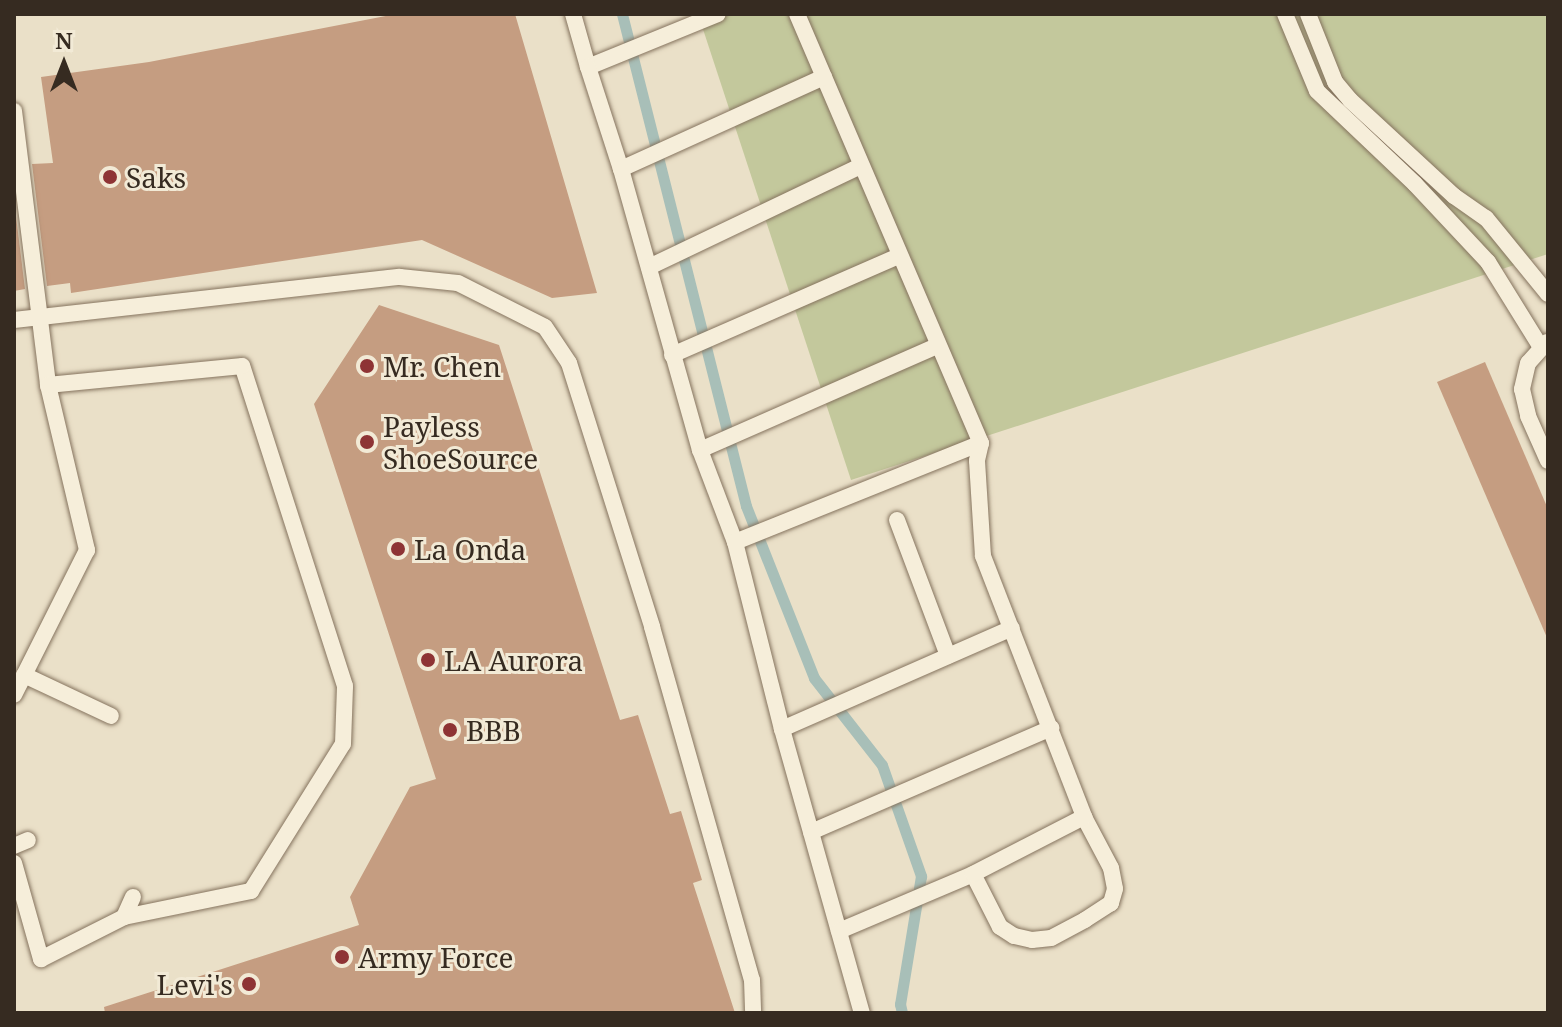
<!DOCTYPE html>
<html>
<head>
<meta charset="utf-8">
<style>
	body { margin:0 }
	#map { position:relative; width:1562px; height:1027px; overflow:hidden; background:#eae0c8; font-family:"Noto Serif",serif }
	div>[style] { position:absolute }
	.green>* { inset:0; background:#c3c89c }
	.stream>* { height:11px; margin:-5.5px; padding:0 5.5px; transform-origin:5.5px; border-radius:5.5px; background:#a8bfb8 }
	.building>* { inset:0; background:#c59d81 }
	.roads { filter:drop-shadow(0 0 2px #85735e) drop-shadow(0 0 2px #85735e) }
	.service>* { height:16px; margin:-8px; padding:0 8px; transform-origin:8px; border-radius:8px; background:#f6eeda }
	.dots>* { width:22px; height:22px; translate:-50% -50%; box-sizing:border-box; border:4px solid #f2ead6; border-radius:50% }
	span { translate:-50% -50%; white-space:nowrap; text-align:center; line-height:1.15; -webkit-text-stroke:6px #f2ead6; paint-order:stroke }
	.poi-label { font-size:28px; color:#362b21 }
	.left { translate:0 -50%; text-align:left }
	.right { translate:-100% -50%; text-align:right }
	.frame { position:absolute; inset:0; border:16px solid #362b21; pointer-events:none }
	.north { position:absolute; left:24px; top:24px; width:80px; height:80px; -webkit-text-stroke:6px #f2ead6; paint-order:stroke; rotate:0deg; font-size:22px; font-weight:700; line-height:32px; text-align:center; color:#362b21 }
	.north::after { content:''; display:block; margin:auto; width:28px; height:36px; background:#362b21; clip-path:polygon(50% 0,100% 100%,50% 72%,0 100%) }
</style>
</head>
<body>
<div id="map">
	<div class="green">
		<div style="clip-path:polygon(698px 14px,1548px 14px,1548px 254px,851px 480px)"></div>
	</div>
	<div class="stream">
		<div style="left:622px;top:14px;width:507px;rotate:75.85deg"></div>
		<div style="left:746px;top:506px;width:185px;rotate:68.4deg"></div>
		<div style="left:814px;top:678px;width:110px;rotate:52deg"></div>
		<div style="left:882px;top:765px;width:118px;rotate:70.6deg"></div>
		<div style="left:921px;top:876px;width:130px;rotate:99.3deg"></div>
		<div style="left:900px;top:1004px;width:9px;rotate:77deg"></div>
	</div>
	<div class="building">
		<div style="clip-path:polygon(396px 14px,515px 14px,597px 293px,552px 298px,422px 240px,71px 293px,70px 283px,47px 286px,32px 164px,53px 163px,41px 77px,149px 62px)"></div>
		<div style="clip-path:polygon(14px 200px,25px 289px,14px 291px)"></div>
		<div style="clip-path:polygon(379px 305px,499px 345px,620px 720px,638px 715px,670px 814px,681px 811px,702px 880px,693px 883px,735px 1013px,105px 1013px,104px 1007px,359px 925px,350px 897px,410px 787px,436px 779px,314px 404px)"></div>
		<div style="clip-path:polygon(1485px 362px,1548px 509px,1548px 640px,1437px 382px)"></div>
	</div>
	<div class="roads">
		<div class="service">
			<div style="left:573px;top:14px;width:55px;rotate:74.2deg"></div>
			<div style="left:588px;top:67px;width:140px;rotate:-22.2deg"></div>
			<div style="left:797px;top:14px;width:467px;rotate:66.8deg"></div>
			<div style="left:981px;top:443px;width:18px;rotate:103deg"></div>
			<div style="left:977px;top:461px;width:95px;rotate:86.4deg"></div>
			<div style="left:983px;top:556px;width:280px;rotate:68.8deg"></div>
			<div style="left:1084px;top:817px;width:58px;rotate:62.1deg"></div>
			<div style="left:1111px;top:868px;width:21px;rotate:79deg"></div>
			<div style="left:1115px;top:889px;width:15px;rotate:106deg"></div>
			<div style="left:1111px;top:903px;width:31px;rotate:147deg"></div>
			<div style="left:1085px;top:920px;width:38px;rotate:152deg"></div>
			<div style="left:1051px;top:938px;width:19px;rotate:174deg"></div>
			<div style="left:1032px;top:940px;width:18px;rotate:-167deg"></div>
			<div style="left:1014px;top:936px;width:17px;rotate:-147deg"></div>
			<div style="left:1000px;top:927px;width:59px;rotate:-117deg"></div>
			<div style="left:1285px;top:14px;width:83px;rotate:67.4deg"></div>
			<div style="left:1317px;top:91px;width:135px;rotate:43.5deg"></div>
			<div style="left:1415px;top:184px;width:107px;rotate:46.9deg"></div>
			<div style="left:1488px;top:262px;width:99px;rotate:58.2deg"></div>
			<div style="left:1308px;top:14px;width:73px;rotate:68.3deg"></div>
			<div style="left:1335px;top:82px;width:23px;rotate:50deg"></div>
			<div style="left:1350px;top:100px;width:142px;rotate:42.7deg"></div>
			<div style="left:1454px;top:196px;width:39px;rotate:35deg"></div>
			<div style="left:1486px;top:218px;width:98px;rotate:50.8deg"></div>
			<div style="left:588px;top:67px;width:107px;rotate:72.1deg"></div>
			<div style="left:621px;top:169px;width:292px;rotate:74.3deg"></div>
			<div style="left:700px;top:450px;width:98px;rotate:69.2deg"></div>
			<div style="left:735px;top:542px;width:193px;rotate:75.9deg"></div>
			<div style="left:782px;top:729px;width:295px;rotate:74.3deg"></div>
			<div style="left:14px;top:111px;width:276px;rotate:82.9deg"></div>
			<div style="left:48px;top:385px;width:170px;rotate:76.7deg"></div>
			<div style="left:87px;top:550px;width:162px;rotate:116.7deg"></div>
			<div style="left:621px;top:169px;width:223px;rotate:-24.4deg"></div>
			<div style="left:649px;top:267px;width:235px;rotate:-25.5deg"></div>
			<div style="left:14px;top:320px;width:388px;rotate:-6.4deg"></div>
			<div style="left:400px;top:277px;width:58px;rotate:5.9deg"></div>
			<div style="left:458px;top:283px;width:97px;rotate:26.8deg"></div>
			<div style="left:545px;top:327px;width:43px;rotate:56.3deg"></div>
			<div style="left:569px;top:363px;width:277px;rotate:72.5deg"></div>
			<div style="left:652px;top:627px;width:367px;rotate:74.2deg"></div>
			<div style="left:752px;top:980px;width:33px;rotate:88deg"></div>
			<div style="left:1547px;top:342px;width:28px;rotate:132deg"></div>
			<div style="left:1528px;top:363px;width:27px;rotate:103deg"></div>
			<div style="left:1522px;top:389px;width:28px;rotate:77deg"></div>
			<div style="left:1528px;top:416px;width:49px;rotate:66deg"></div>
			<div style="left:672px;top:355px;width:248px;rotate:-23.6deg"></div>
			<div style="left:700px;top:450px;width:259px;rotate:-23.7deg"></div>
			<div style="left:897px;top:520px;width:145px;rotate:69.4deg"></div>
			<div style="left:735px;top:542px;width:265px;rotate:-21.9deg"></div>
			<div style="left:24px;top:675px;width:96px;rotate:25.2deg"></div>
			<div style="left:782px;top:729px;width:251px;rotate:-23.7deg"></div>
			<div style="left:811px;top:832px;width:262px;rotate:-23.4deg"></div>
			<div style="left:14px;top:846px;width:15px;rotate:-23deg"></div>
			<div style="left:14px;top:863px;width:100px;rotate:74.3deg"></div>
			<div style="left:41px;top:959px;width:93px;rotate:-26.8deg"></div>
			<div style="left:124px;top:917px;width:130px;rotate:-11.6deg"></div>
			<div style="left:251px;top:891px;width:173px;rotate:-58deg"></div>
			<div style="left:343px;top:744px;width:58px;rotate:-88deg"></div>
			<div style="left:345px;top:686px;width:336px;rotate:-107.8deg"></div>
			<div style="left:242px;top:366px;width:195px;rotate:174.4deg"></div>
			<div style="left:124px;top:917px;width:22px;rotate:-66deg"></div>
			<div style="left:839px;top:931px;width:146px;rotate:-23deg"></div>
			<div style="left:973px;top:874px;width:125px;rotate:-27.2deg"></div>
		</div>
	</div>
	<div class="dots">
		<div style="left:110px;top:177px;background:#8e3435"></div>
		<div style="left:367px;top:366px;background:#8e3435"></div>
		<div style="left:367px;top:442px;background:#8e3435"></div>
		<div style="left:398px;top:549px;background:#8e3435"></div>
		<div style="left:428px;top:660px;background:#8e3435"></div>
		<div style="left:450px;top:730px;background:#8e3435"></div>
		<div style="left:342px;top:957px;background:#8e3435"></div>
		<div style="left:249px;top:984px;background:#8e3435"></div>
	</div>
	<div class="poi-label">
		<span class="left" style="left:126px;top:177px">Saks</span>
		<span class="left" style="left:383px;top:366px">Mr. Chen</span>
		<span class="left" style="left:383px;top:442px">Payless<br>ShoeSource</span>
		<span class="left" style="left:414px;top:549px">La Onda</span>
		<span class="left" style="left:444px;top:660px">LA Aurora</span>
		<span class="left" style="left:466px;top:730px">BBB</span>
		<span class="left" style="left:358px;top:957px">Army Force</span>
		<span class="right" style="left:233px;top:984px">Levi's</span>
	</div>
	<div class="frame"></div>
	<div class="north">N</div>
</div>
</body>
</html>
